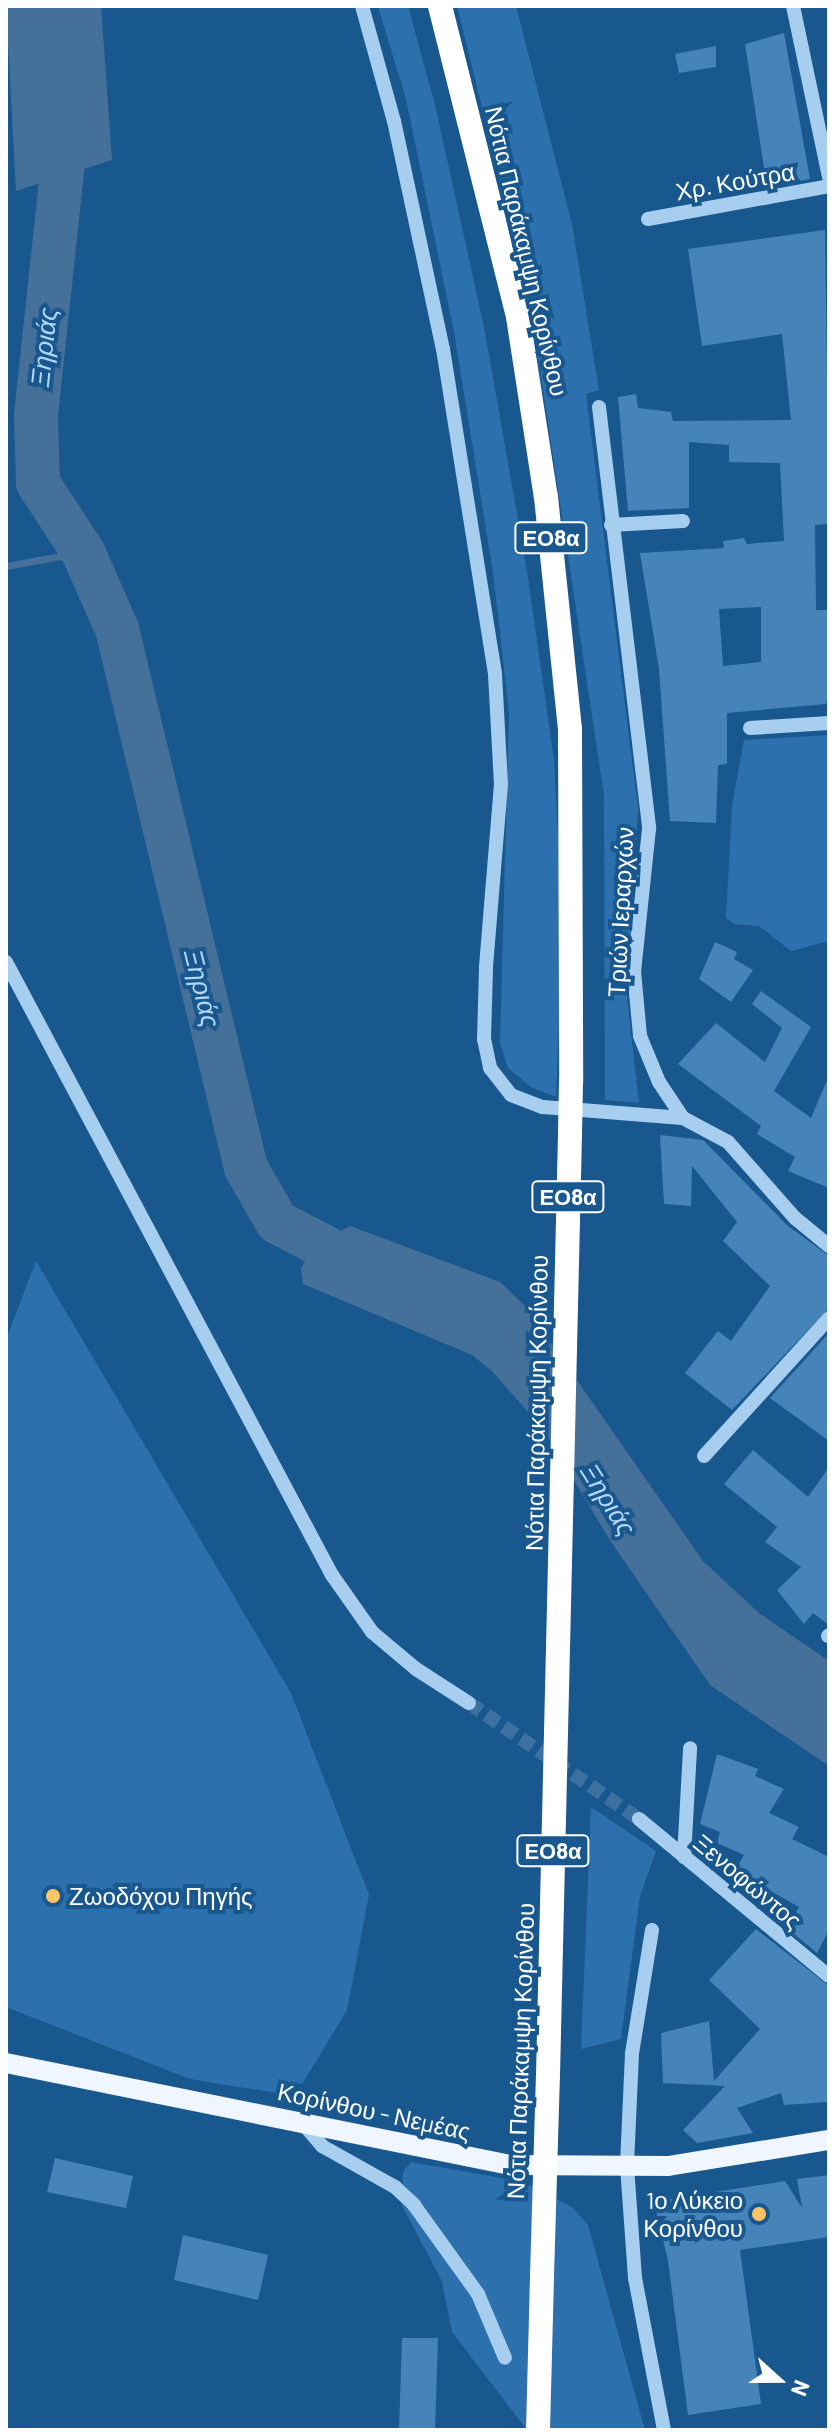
<!DOCTYPE html>
<html>
<head>
<meta charset="utf-8">
<style>
	body { margin:0 }
	#map { position:relative; width:835px; height:2436px; overflow:hidden; background:#19578f; font-family:Barlow,sans-serif }
	div>[style] { position:absolute }
	.green>* { inset:0; background:#2c71ae }
	.water>* { inset:0; background:#457099 }
	.stream>* { height:7px; margin:-3.5px; padding:0 3.5px; transform-origin:3.5px; border-radius:3.5px; background:#457099 }
	.river>* { height:44px; margin:-22px; padding:0 22px; transform-origin:22px; border-radius:22px; background:#457099 }
	.building>* { inset:0; background:#4683b9 }
	.minor-tunnel>* { height:14px; margin-top:-7px; transform-origin:0; background:repeating-linear-gradient(90deg,#3c70a0 0 14px,transparent 0 21px) }
	.minor>* { height:14px; margin:-7px; padding:0 7px; transform-origin:7px; border-radius:7px; background:#a7ceef }
	.major>* { height:20px; margin:-10px; padding:0 10px; transform-origin:10px; border-radius:10px; background:#eff6ff }
	.highway>* { height:24px; margin:-12px; padding:0 12px; transform-origin:12px; border-radius:12px; background:#fff }
	.highway-bridge>* { height:24px; margin:-12px; padding:0 12px; transform-origin:12px; border-radius:12px; background:#fff }
	.dots>* { width:22px; height:22px; translate:-50% -50%; box-sizing:border-box; border:4px solid #19578f; border-radius:50% }
	span { translate:-50% -50%; white-space:nowrap; text-align:center; line-height:1.15; -webkit-text-stroke:8px #19578f; paint-order:stroke }
	.shield-label span { padding:2px 6px; background:#19578f; border:2px solid; border-radius:6px; -webkit-text-stroke-width:0 }
	.shield-label { font-size:22px; color:#fff; font-weight:700 }
	.street-label { font-size:24px; color:#fff }
	.poi-label { font-size:24px; color:#fff }
	.left { translate:0 -50%; text-align:left }
	.right { translate:-100% -50%; text-align:right }
	.water-label { font-size:26px; color:#b3d7f6; font-style:italic }
	.frame { position:absolute; inset:0; border:8px solid #fff; pointer-events:none }
	.north { position:absolute; left:739px; top:2340px; width:80px; height:80px; -webkit-text-stroke:6px #19578f; paint-order:stroke; rotate:111deg; font-size:22px; font-weight:700; line-height:32px; text-align:center; color:#fff }
	.north::after { content:''; display:block; margin:auto; width:28px; height:36px; background:#fff; clip-path:polygon(50% 0,100% 100%,50% 72%,0 100%) }
</style>
</head>
<body>
<div id="map">
	<div class="green">
		<div style="clip-path:polygon(378px 6px,408px 6px,436px 109px,485px 332px,527px 571px,554px 760px,563px 935px,556px 1097px,531px 1087px,508px 1068px,500px 1043px,509px 713px,493px 572px,454px 332px,406px 99px)"></div>
		<div style="clip-path:polygon(457px 6px,516px 6px,572px 224px,599px 390px,586px 394px,638px 808px,627px 998px,639px 1103px,605px 1100px,604px 795px,530px 303px)"></div>
		<div style="clip-path:polygon(829px 735px,829px 941px,791px 951px,759px 926px,734px 924px,726px 918px,732px 805px,744px 740px)"></div>
		<div style="clip-path:polygon(36px 1261px,291px 1693px,369px 1895px,347px 2010px,295px 2096px,190px 2079px,6px 2007px,6px 1340px)"></div>
		<div style="clip-path:polygon(591px 1807px,656px 1851px,640px 1896px,621px 2039px,581px 2049px)"></div>
		<div style="clip-path:polygon(411px 2162px,524px 2182px,573px 2208px,588px 2225px,645px 2430px,527px 2430px,452px 2332px,442px 2281px,402px 2206px,403px 2172px)"></div>
	</div>
	<div class="water">
		<div style="clip-path:polygon(6px 6px,101px 6px,112px 160px,16px 191px)"></div>
		<div style="clip-path:polygon(350px 1226px,500px 1282px,525px 1306px,703px 1561px,760px 1614px,829px 1661px,829px 1766px,710px 1685px,611px 1542px,543px 1429px,492px 1371px,472px 1355px,303px 1284px,301px 1268px,315px 1245px)"></div>
	</div>
	<div class="stream">
		<div style="left:6px;top:566px;width:78px;rotate:-10.3deg"></div>
	</div>
	<div class="river">
		<div style="left:53px;top:6px;width:147px;rotate:85.7deg"></div>
		<div style="left:64px;top:153px;width:264px;rotate:96.1deg"></div>
		<div style="left:36px;top:416px;width:67px;rotate:88.3deg"></div>
		<div style="left:38px;top:483px;width:82px;rotate:56.9deg"></div>
		<div style="left:83px;top:552px;width:84px;rotate:66.2deg"></div>
		<div style="left:117px;top:629px;width:554px;rotate:76.54deg"></div>
		<div style="left:246px;top:1168px;width:62px;rotate:60.1deg"></div>
		<div style="left:277px;top:1222px;width:104px;rotate:27.6deg"></div>
	</div>
	<div class="building">
		<div style="clip-path:polygon(784px 33px,810px 179px,767px 187px,745px 44px)"></div>
		<div style="clip-path:polygon(716px 46px,716px 67px,679px 73px,675px 54px)"></div>
		<div style="clip-path:polygon(evenodd,825px 230px,829px 524px,815px 525px,816px 610px,829px 610px,829px 695px,826px 704px,727px 713px,727px 764px,718px 765px,716px 823px,670px 821px,659px 669px,640px 553px,724px 548px,723px 541px,744px 538px,747px 544px,784px 541px,780px 463px,729px 462px,729px 445px,689px 442px,689px 508px,628px 511px,618px 397px,636px 394px,638px 408px,671px 412px,673px 421px,791px 420px,782px 334px,702px 346px,688px 249px,825px 230px,761px 607px,761px 662px,723px 666px,719px 609px,761px 607px)"></div>
		<div style="clip-path:polygon(715px 942px,737px 952px,734px 959px,753px 970px,731px 1002px,699px 979px)"></div>
		<div style="clip-path:polygon(761px 991px,811px 1027px,774px 1091px,811px 1118px,829px 1076px,829px 1188px,788px 1171px,795px 1157px,757px 1134px,761px 1126px,678px 1064px,716px 1023px,765px 1062px,782px 1028px,752px 1004px)"></div>
		<div style="clip-path:polygon(660px 1135px,703px 1140px,788px 1226px,829px 1256px,829px 1308px,732px 1410px,685px 1373px,718px 1331px,731px 1341px,770px 1286px,723px 1241px,737px 1222px,692px 1166px,691px 1206px,664px 1204px)"></div>
		<div style="clip-path:polygon(829px 1333px,829px 1441px,770px 1398px)"></div>
		<div style="clip-path:polygon(753px 1450px,808px 1497px,829px 1467px,829px 1625px,813px 1613px,804px 1624px,777px 1590px,801px 1567px,765px 1542px,777px 1527px,724px 1484px)"></div>
		<div style="clip-path:polygon(717px 1754px,758px 1769px,755px 1776px,784px 1789px,769px 1813px,799px 1827px,792px 1839px,829px 1857px,829px 1930px,817px 1953px,787px 1928px,799px 1907px,735px 1871px,744px 1855px,717px 1843px,720px 1832px,700px 1824px)"></div>
		<div style="clip-path:polygon(756px 1929px,829px 1986px,829px 2102px,784px 2105px,781px 2093px,737px 2108px,753px 2133px,697px 2143px,683px 2130px,725px 2086px,663px 2083px,661px 2033px,709px 2021px,714px 2081px,760px 2029px,709px 1980px)"></div>
		<div style="clip-path:polygon(55px 2158px,133px 2176px,126px 2208px,47px 2192px)"></div>
		<div style="clip-path:polygon(829px 2175px,829px 2237px,740px 2250px,761px 2404px,688px 2415px,668px 2261px,654px 2202px,785px 2181px,802px 2208px,797px 2179px)"></div>
		<div style="clip-path:polygon(183px 2235px,268px 2255px,258px 2300px,174px 2280px)"></div>
		<div style="clip-path:polygon(402px 2338px,438px 2338px,435px 2430px,399px 2430px)"></div>
	</div>
	<div class="minor-tunnel">
		<div style="left:469px;top:1703px;width:206px;rotate:34.3deg"></div>
	</div>
	<div class="minor">
		<div style="left:362px;top:6px;width:119px;rotate:74.5deg"></div>
		<div style="left:394px;top:121px;width:233px;rotate:77.9deg"></div>
		<div style="left:443px;top:349px;width:329px;rotate:80.9deg"></div>
		<div style="left:495px;top:674px;width:110px;rotate:86.9deg"></div>
		<div style="left:501px;top:784px;width:185px;rotate:94.7deg"></div>
		<div style="left:486px;top:968px;width:71px;rotate:91.6deg"></div>
		<div style="left:484px;top:1039px;width:30px;rotate:78deg"></div>
		<div style="left:490px;top:1068px;width:34px;rotate:52deg"></div>
		<div style="left:511px;top:1095px;width:34px;rotate:21deg"></div>
		<div style="left:543px;top:1107px;width:140px;rotate:4.5deg"></div>
		<div style="left:793px;top:6px;width:175px;rotate:78.1deg"></div>
		<div style="left:648px;top:219px;width:184px;rotate:-10.3deg"></div>
		<div style="left:599px;top:407px;width:425px;rotate:83.2deg"></div>
		<div style="left:649px;top:829px;width:143px;rotate:96deg"></div>
		<div style="left:634px;top:971px;width:65px;rotate:84.7deg"></div>
		<div style="left:640px;top:1036px;width:50px;rotate:67.6deg"></div>
		<div style="left:659px;top:1082px;width:43px;rotate:56.3deg"></div>
		<div style="left:683px;top:1118px;width:51px;rotate:28.1deg"></div>
		<div style="left:728px;top:1142px;width:101px;rotate:48.6deg"></div>
		<div style="left:795px;top:1218px;width:44px;rotate:39.5deg"></div>
		<div style="left:611px;top:525px;width:72px;rotate:-3.2deg"></div>
		<div style="left:750px;top:728px;width:79px;rotate:-3.6deg"></div>
		<div style="left:6px;top:962px;width:694px;rotate:62deg"></div>
		<div style="left:332px;top:1575px;width:70px;rotate:54.9deg"></div>
		<div style="left:372px;top:1632px;width:57px;rotate:40.1deg"></div>
		<div style="left:416px;top:1669px;width:63px;rotate:32.7deg"></div>
		<div style="left:704px;top:1456px;width:186px;rotate:-47.8deg"></div>
		<div style="left:828px;top:1636px;width:1px;rotate:-45deg"></div>
		<div style="left:639px;top:1819px;width:246px;rotate:39.6deg"></div>
		<div style="left:684px;top:1857px;width:109px;rotate:-86.8deg"></div>
		<div style="left:652px;top:1930px;width:126px;rotate:99.2deg"></div>
		<div style="left:632px;top:2054px;width:112px;rotate:92.6deg"></div>
		<div style="left:627px;top:2166px;width:112px;rotate:85.9deg"></div>
		<div style="left:635px;top:2278px;width:155px;rotate:79.2deg"></div>
		<div style="left:304px;top:2125px;width:28px;rotate:49deg"></div>
		<div style="left:322px;top:2146px;width:84px;rotate:29.3deg"></div>
		<div style="left:395px;top:2187px;width:26px;rotate:43deg"></div>
		<div style="left:414px;top:2205px;width:110px;rotate:54.3deg"></div>
		<div style="left:478px;top:2294px;width:69px;rotate:67.1deg"></div>
	</div>
	<div class="major">
		<div style="left:6px;top:2063px;width:514px;rotate:11.44deg"></div>
		<div style="left:510px;top:2165px;width:158px;rotate:0.4deg"></div>
		<div style="left:668px;top:2166px;width:163px;rotate:-9.2deg"></div>
	</div>
	<div class="highway">
		<div style="left:440px;top:6px;width:321px;rotate:75.9deg"></div>
		<div style="left:518px;top:317px;width:182px;rotate:81.2deg"></div>
		<div style="left:546px;top:497px;width:233px;rotate:84.1deg"></div>
		<div style="left:570px;top:729px;width:352px;rotate:89.8deg"></div>
		<div style="left:548px;top:2075px;width:941px;rotate:-88.66deg"></div>
		<div style="left:538px;top:2430px;width:154px;rotate:-88.5deg"></div>
	</div>
	<div class="highway-bridge">
		<div style="left:570px;top:1134px;width:53px;rotate:-88.9deg"></div>
		<div style="left:542px;top:2276px;width:201px;rotate:-88.3deg"></div>
	</div>
	<div class="dots">
		<div style="left:53px;top:1896px;background:#ffc565"></div>
		<div style="left:759px;top:2214px;background:#ffc565"></div>
	</div>
	<div class="shield-label">
		<span style="left:551px;top:538px">ΕΟ8α</span>
		<span style="left:568px;top:1197px">ΕΟ8α</span>
		<span style="left:553px;top:1851px">ΕΟ8α</span>
	</div>
	<div class="street-label">
		<span style="left:735px;top:181px;rotate:-10deg">Χρ. Κούτρα</span>
		<span style="left:527px;top:251px;rotate:77deg">Νότια Παράκαμψη Κορίνθου</span>
		<span style="left:620px;top:912px;rotate:-87deg">Τριών Ιεραρχών</span>
		<span style="left:536px;top:1403px;rotate:-89deg">Νότια Παράκαμψη Κορίνθου</span>
		<span style="left:748px;top:1881px;rotate:40deg">Ξενοφώντος</span>
		<span style="left:520px;top:2051px;rotate:-88deg">Νότια Παράκαμψη Κορίνθου</span>
		<span style="left:374px;top:2111px;rotate:12deg">Κορίνθου - Νεμέας</span>
	</div>
	<div class="poi-label">
		<span class="left" style="left:69px;top:1896px">Ζωοδόχου Πηγής</span>
		<span class="right" style="left:743px;top:2214px">1ο Λύκειο<br>Κορίνθου</span>
	</div>
	<div class="water-label">
		<span style="left:43px;top:347px;rotate:-84deg">Ξηριάς</span>
		<span style="left:203px;top:988px;rotate:76deg">Ξηριάς</span>
		<span style="left:609px;top:1499px;rotate:58deg">Ξηριάς</span>
	</div>
	<div class="frame"></div>
	<div class="north">N</div>
</div>
</body>
</html>
